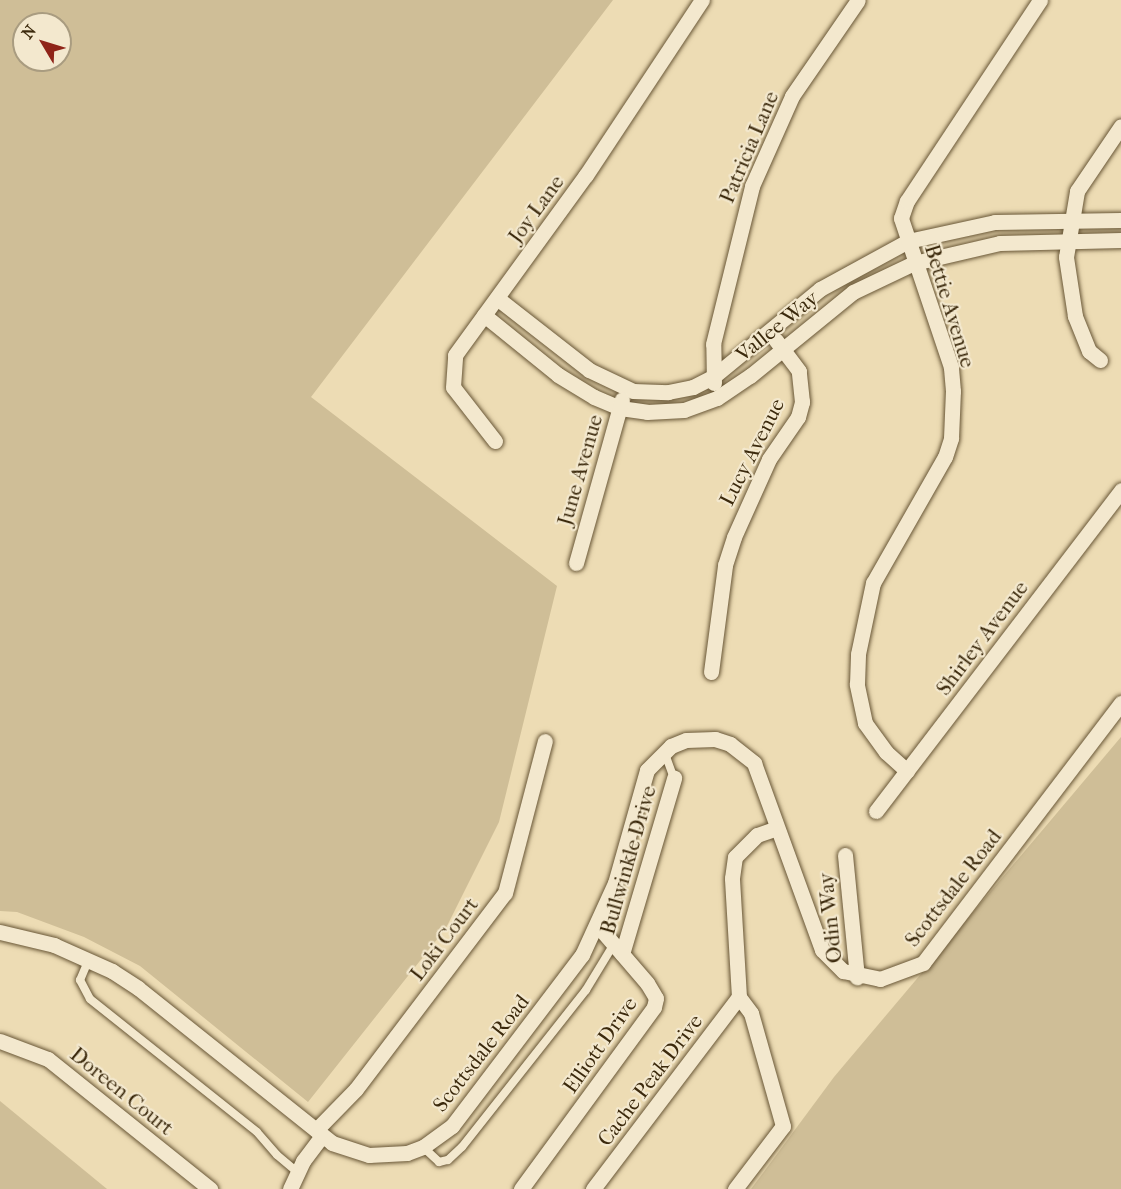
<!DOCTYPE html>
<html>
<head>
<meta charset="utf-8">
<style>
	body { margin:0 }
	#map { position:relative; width:1121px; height:1189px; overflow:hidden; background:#eddcb4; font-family:"IM FELL French Canon",serif }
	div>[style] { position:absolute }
	.green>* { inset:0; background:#cfbe97 }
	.roads { filter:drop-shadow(0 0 2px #685636) drop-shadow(0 0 2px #685636) }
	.service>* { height:8px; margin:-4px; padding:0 4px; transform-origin:4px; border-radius:4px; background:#f3e8ce }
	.minor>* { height:15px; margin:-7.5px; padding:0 7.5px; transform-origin:7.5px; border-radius:7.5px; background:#f3e8ce }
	span { translate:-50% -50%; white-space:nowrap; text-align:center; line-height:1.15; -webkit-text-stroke:4.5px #f3e8ce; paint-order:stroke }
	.street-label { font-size:21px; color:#3b290c }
	.north { position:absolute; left:12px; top:12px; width:60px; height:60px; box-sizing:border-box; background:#f3e8ce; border:2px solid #a99c80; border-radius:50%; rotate:308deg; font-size:16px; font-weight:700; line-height:24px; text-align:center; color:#3b290c }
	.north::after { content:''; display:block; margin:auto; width:21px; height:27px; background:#8f2418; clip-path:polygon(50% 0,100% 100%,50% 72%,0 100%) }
</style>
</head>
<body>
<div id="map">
	<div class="green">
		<div style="clip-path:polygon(evenodd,0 0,613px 0,311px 397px,557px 586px,499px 822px,446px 928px,308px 1102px,140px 966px,84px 937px,17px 912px,0 911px,0 0,24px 24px,60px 24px,60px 60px,24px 60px,24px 24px)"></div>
		<div style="clip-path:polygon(1121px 737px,1121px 1189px,751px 1189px,834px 1077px)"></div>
		<div style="clip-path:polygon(0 1101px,107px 1189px,0 1189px)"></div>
	</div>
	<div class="roads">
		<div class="service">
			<div style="left:664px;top:751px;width:29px;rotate:70deg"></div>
			<div style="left:89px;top:959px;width:23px;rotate:113deg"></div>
			<div style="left:80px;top:980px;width:21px;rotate:62deg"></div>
			<div style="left:90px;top:999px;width:213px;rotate:38.5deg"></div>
			<div style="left:257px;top:1132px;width:30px;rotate:49deg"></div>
			<div style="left:277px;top:1155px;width:26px;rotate:40deg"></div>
			<div style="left:423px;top:1147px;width:22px;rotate:43deg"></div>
			<div style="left:439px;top:1162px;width:9px;rotate:-13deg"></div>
			<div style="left:448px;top:1160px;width:19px;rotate:-43deg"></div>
			<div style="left:462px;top:1147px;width:200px;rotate:-51.7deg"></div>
			<div style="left:586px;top:990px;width:54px;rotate:-58.7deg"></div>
		</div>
		<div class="minor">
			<div style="left:497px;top:298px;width:117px;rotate:38deg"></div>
			<div style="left:589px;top:370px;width:49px;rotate:25.5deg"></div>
			<div style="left:633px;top:391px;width:35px;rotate:2deg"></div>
			<div style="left:668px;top:392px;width:25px;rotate:-11deg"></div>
			<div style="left:693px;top:387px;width:22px;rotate:-27deg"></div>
			<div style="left:713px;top:377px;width:139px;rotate:-39.4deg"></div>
			<div style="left:820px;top:289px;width:100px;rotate:-28.6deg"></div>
			<div style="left:908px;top:241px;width:89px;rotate:-12.3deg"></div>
			<div style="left:995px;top:222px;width:126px;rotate:-0.9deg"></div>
			<div style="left:484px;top:315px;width:95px;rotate:39deg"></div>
			<div style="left:558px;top:375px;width:42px;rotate:31.4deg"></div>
			<div style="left:594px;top:397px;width:28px;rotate:23deg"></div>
			<div style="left:620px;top:408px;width:27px;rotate:8deg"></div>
			<div style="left:647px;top:412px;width:37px;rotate:-3deg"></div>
			<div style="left:684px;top:410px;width:35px;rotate:-20deg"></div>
			<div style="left:717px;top:398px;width:40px;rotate:-34deg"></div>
			<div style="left:750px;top:376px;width:133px;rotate:-39.2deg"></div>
			<div style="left:853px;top:292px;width:68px;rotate:-25.4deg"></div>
			<div style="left:914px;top:263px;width:88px;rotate:-13.1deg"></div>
			<div style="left:1000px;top:243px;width:121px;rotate:-1.4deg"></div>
			<div style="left:1100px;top:360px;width:14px;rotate:-141deg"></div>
			<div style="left:1089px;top:351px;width:38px;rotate:-112deg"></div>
			<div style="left:1075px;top:316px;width:60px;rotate:-98.7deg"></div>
			<div style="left:1066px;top:257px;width:67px;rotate:-80.5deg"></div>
			<div style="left:1077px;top:191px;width:78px;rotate:-55.9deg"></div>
			<div style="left:714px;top:383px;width:39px;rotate:-91deg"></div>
			<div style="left:713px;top:344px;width:163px;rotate:-76.1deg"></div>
			<div style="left:752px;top:186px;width:98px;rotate:-66deg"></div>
			<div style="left:792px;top:96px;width:116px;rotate:-55.5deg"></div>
			<div style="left:495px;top:441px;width:68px;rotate:-127.9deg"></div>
			<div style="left:453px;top:387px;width:32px;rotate:-86deg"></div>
			<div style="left:455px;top:355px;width:223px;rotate:-54deg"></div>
			<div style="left:586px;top:175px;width:210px;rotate:-56.5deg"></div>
			<div style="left:576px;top:563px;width:170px;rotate:-74.3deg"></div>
			<div style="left:711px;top:672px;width:108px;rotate:-82.5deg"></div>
			<div style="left:725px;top:565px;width:29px;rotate:-72deg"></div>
			<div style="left:734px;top:537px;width:85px;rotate:-65.8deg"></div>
			<div style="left:769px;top:459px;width:51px;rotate:-55.4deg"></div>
			<div style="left:798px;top:417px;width:16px;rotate:-75deg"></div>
			<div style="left:802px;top:402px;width:31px;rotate:-96deg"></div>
			<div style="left:799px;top:371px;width:39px;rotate:-127deg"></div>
			<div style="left:907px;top:771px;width:28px;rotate:-138deg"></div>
			<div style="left:886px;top:752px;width:36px;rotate:-126deg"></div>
			<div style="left:865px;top:723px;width:40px;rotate:-102deg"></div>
			<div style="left:857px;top:684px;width:30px;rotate:-88deg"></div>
			<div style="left:858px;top:654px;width:73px;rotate:-78.1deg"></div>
			<div style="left:873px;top:583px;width:145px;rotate:-60.3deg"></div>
			<div style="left:945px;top:457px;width:20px;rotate:-72deg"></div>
			<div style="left:951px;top:438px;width:47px;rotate:-87.6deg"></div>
			<div style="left:953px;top:391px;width:24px;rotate:-95deg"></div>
			<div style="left:951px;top:367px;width:157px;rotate:-108.6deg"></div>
			<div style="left:901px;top:218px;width:18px;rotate:-71deg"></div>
			<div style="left:907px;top:201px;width:241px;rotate:-56.5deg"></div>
			<div style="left:876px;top:811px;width:404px;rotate:-52.6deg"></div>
			<div style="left:845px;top:855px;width:123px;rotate:84.4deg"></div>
			<div style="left:0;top:932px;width:56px;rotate:13.5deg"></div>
			<div style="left:54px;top:945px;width:64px;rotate:24.1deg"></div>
			<div style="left:112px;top:971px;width:31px;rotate:33deg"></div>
			<div style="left:138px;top:988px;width:248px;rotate:38.6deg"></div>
			<div style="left:332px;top:1143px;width:39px;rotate:18deg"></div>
			<div style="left:369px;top:1155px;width:38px;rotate:-3deg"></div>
			<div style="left:407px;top:1153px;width:17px;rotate:-21deg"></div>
			<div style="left:423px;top:1147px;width:36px;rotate:-36deg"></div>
			<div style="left:452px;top:1126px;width:215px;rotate:-52.8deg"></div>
			<div style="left:582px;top:955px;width:79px;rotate:-65.4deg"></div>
			<div style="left:615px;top:883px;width:117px;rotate:-74.2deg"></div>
			<div style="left:647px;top:770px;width:34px;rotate:-45deg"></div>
			<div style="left:671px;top:746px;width:16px;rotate:-22deg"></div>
			<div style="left:686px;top:740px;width:29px;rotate:-2deg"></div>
			<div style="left:715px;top:739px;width:16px;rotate:18deg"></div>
			<div style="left:730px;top:744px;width:31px;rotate:38deg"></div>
			<div style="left:754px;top:763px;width:199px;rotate:70deg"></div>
			<div style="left:822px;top:950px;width:30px;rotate:45deg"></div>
			<div style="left:843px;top:971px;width:38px;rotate:12deg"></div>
			<div style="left:880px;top:979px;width:46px;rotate:-20.4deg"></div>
			<div style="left:923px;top:963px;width:327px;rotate:-52.7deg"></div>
			<div style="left:622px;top:954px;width:184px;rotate:-73.5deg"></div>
			<div style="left:739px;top:997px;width:119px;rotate:-93.4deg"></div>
			<div style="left:732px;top:878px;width:21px;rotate:-82deg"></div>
			<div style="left:735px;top:857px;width:31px;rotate:-45deg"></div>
			<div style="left:757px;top:835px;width:21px;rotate:-19deg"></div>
			<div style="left:0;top:1041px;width:51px;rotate:20.6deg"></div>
			<div style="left:48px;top:1059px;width:208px;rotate:38.7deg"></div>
			<div style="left:316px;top:1130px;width:57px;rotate:-45.7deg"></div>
			<div style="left:356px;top:1089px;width:246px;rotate:-52.8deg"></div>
			<div style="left:505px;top:893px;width:157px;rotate:-75.3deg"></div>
			<div style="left:290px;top:1189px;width:31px;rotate:-65deg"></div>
			<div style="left:303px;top:1161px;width:31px;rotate:-53deg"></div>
			<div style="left:521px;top:1189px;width:225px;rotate:-53.8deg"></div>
			<div style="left:654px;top:1007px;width:9px;rotate:-77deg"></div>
			<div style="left:656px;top:998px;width:17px;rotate:-121deg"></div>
			<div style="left:647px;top:983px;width:75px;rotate:-130.7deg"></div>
			<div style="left:593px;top:1189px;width:241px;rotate:-52.8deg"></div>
			<div style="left:735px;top:1189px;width:79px;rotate:-52.7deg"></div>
			<div style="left:783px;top:1126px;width:117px;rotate:-105.8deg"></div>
			<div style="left:751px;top:1013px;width:20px;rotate:-127deg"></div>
		</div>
	</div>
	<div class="street-label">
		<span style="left:749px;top:147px;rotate:-67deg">Patricia Lane</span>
		<span style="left:536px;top:209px;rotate:-54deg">Joy Lane</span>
		<span style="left:950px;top:306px;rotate:73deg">Bettie Avenue</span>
		<span style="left:777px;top:326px;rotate:-39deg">Vallee Way</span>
		<span style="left:752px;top:452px;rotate:-63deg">Lucy Avenue</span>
		<span style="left:580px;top:470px;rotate:-74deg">June Avenue</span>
		<span style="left:982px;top:638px;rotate:-53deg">Shirley Avenue</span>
		<span style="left:628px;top:860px;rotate:-74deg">Bullwinkle Drive</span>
		<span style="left:953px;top:888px;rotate:-52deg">Scottsdale Road</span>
		<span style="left:830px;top:918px;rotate:-96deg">Odin Way</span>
		<span style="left:444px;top:939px;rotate:-53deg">Loki Court</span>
		<span style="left:600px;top:1045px;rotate:-55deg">Elliott Drive</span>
		<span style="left:481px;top:1053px;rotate:-52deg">Scottsdale Road</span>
		<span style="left:650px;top:1080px;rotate:-53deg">Cache Peak Drive</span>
		<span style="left:122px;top:1091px;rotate:39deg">Doreen Court</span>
	</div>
	<div class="north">N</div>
</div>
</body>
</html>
